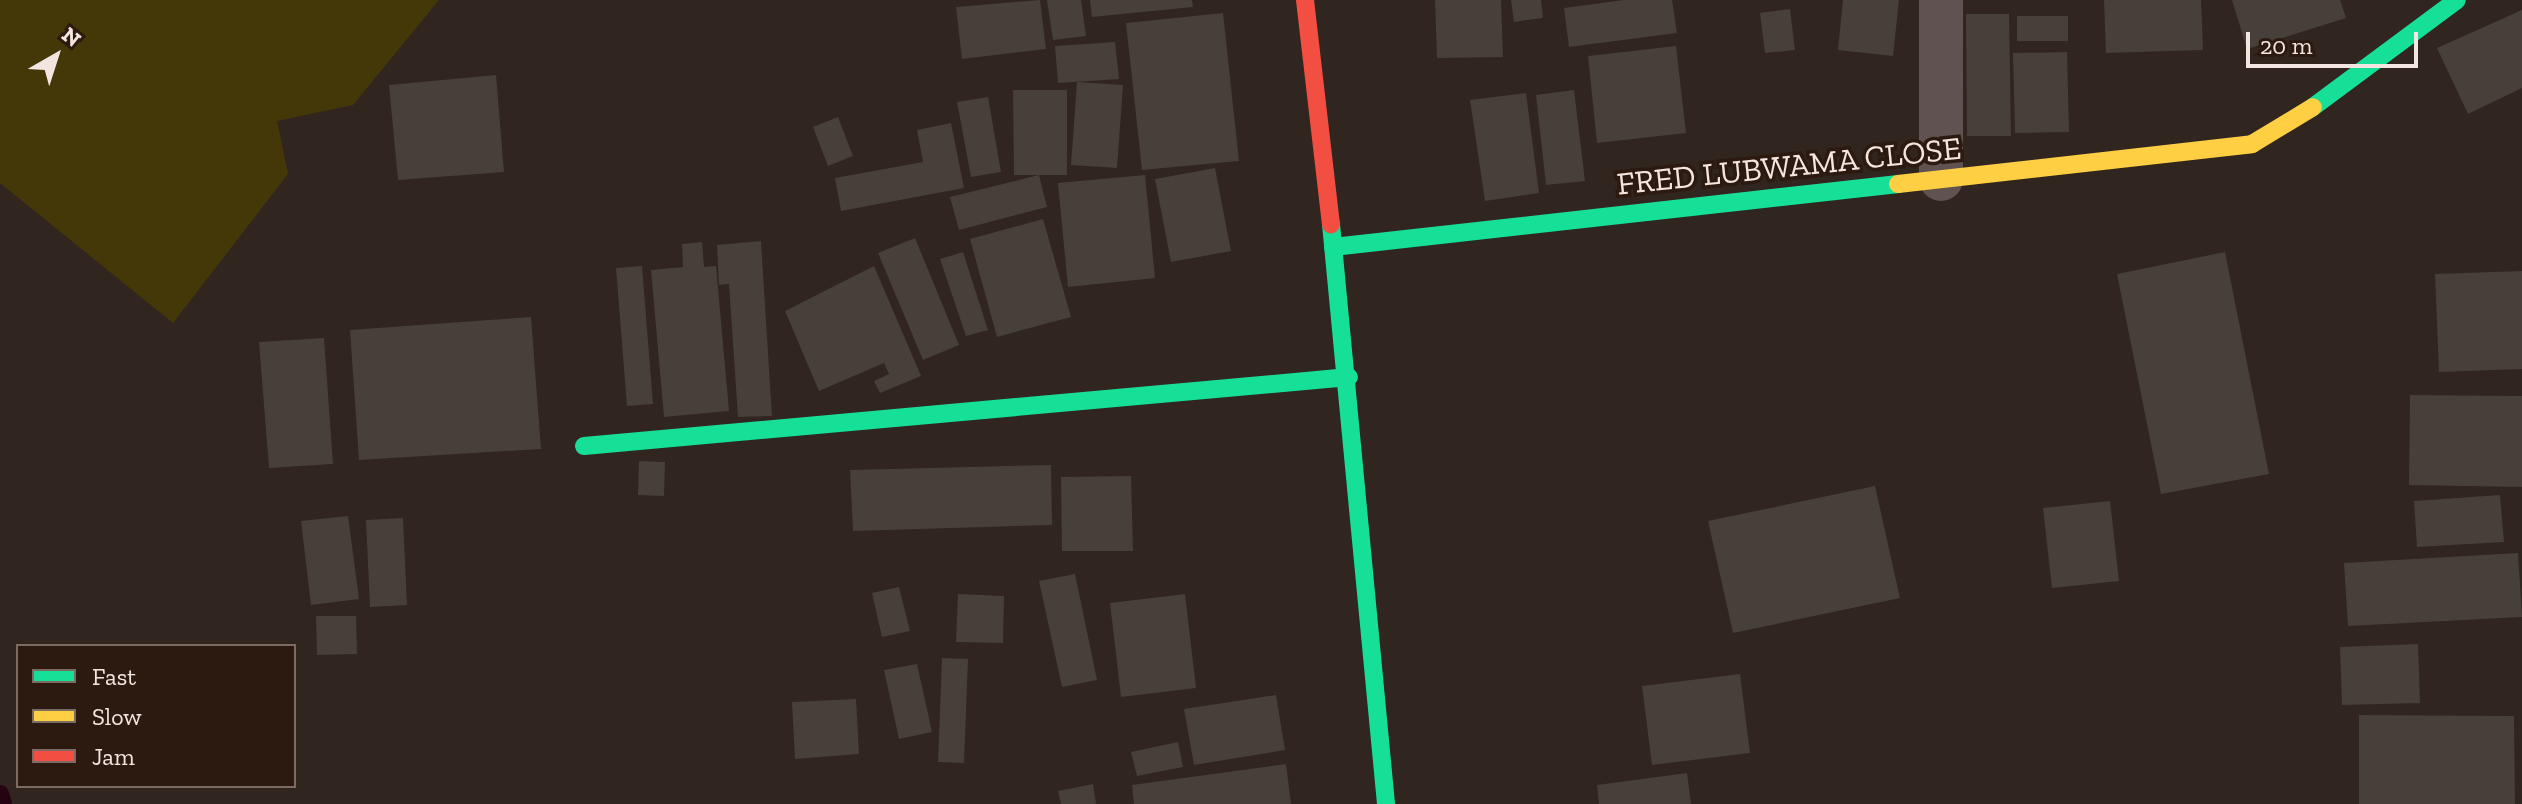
<!DOCTYPE html>
<html>
<head>
<meta charset="utf-8">
<style>
	body { margin:0 }
	#map { position:relative; width:2522px; height:804px; overflow:hidden; background:#30251f; font-family:"Zilla Slab",serif }
	div>[style] { position:absolute }
	.green>* { inset:0; background:#443808 }
	.stream>* { height:18px; margin:-9px; padding:0 9px; transform-origin:9px; border-radius:9px; background:#260311 }
	.building>* { inset:0; background:#473f39 }
	.street>* { height:44px; margin:-22px; padding:0 22px; transform-origin:22px; border-radius:22px; background:#605251 }
	.fast>* { height:18px; margin:-9px; padding:0 9px; transform-origin:9px; border-radius:9px; background:#16e098 }
	.slow>* { height:18px; margin:-9px; padding:0 9px; transform-origin:9px; border-radius:9px; background:#ffcf43 }
	.jam>* { height:18px; margin:-9px; padding:0 9px; transform-origin:9px; border-radius:9px; background:#f24e42 }
	span { translate:-50% -50%; white-space:nowrap; text-align:center; line-height:1.15; -webkit-text-stroke:7px #2c1910; paint-order:stroke }
	.street-label { font-size:32px; color:#f3e5df }
	.legend { position:absolute; left:16px; top:644px; width:280px; height:144px; box-sizing:border-box; background:#2c1910; border:2px solid #7c6b63; margin:0; padding:10px 14px; list-style:none; font-size:24px; color:#f3e5df }
	.legend li { display:flex; align-items:center; gap:16px; height:40px }
	.legend b { width:40px; border:2px solid #7c6b63 }
	.north { position:absolute; left:16px; top:16px; width:80px; height:80px; -webkit-text-stroke:6px #2c1910; paint-order:stroke; rotate:39deg; font-size:22px; font-weight:700; line-height:32px; text-align:center; color:#f3e5df }
	.north::after { content:''; display:block; margin:auto; width:28px; height:36px; background:#f3e5df; clip-path:polygon(50% 0,100% 100%,50% 72%,0 100%) }
	.scale { position:absolute; left:2246px; top:32px; width:172px; height:36px; box-sizing:border-box; border:4px solid #f3e5df; border-top:0; padding-left:10px; font-size:24px; line-height:28px; white-space:nowrap; color:#f3e5df; -webkit-text-stroke:6px #2c1910; paint-order:stroke }
</style>
</head>
<body>
<div id="map">
	<div class="green">
		<div style="clip-path:polygon(0 0,439px 0,353px 105px,277px 121px,288px 174px,173px 323px,0 183px)"></div>
	</div>
	<div class="stream">
		<div style="left:0;top:794px;width:10px;rotate:73deg"></div>
	</div>
	<div class="building">
		<div style="clip-path:polygon(1040px 0,1046px 49px,962px 59px,956px 7px)"></div>
		<div style="clip-path:polygon(1047px 0,1081px 0,1086px 36px,1053px 40px)"></div>
		<div style="clip-path:polygon(1090px 0,1192px 0,1193px 7px,1092px 17px)"></div>
		<div style="clip-path:polygon(1435px 0,1501px 0,1503px 57px,1437px 58px)"></div>
		<div style="clip-path:polygon(1511px 0,1541px 0,1543px 18px,1514px 22px)"></div>
		<div style="clip-path:polygon(1624px 0,1672px 0,1677px 33px,1569px 47px,1564px 8px)"></div>
		<div style="clip-path:polygon(1843px 0,1899px 0,1893px 56px,1838px 50px)"></div>
		<div style="clip-path:polygon(2104px 0,2201px 0,2203px 50px,2106px 53px)"></div>
		<div style="clip-path:polygon(2232px 0,2340px 0,2346px 18px,2247px 49px)"></div>
		<div style="clip-path:polygon(1790px 9px,1795px 50px,1765px 53px,1760px 13px)"></div>
		<div style="clip-path:polygon(2522px 10px,2522px 88px,2468px 114px,2437px 48px)"></div>
		<div style="clip-path:polygon(1223px 13px,1239px 161px,1142px 170px,1126px 23px)"></div>
		<div style="clip-path:polygon(1966px 14px,2009px 14px,2011px 136px,1967px 136px)"></div>
		<div style="clip-path:polygon(2017px 16px,2068px 16px,2068px 41px,2017px 41px)"></div>
		<div style="clip-path:polygon(1115px 42px,1119px 79px,1058px 83px,1055px 46px)"></div>
		<div style="clip-path:polygon(1676px 46px,1686px 133px,1597px 143px,1588px 56px)"></div>
		<div style="clip-path:polygon(2067px 52px,2069px 132px,2015px 133px,2013px 53px)"></div>
		<div style="clip-path:polygon(496px 75px,504px 172px,398px 180px,389px 85px)"></div>
		<div style="clip-path:polygon(1077px 82px,1123px 85px,1117px 168px,1071px 165px)"></div>
		<div style="clip-path:polygon(1013px 90px,1067px 90px,1067px 175px,1039px 175px,1047px 207px,959px 230px,950px 197px,1039px 175px,1014px 175px)"></div>
		<div style="clip-path:polygon(1574px 90px,1585px 181px,1546px 185px,1536px 95px)"></div>
		<div style="clip-path:polygon(1526px 93px,1539px 193px,1485px 201px,1470px 100px)"></div>
		<div style="clip-path:polygon(988px 97px,1001px 172px,971px 177px,957px 102px)"></div>
		<div style="clip-path:polygon(838px 117px,853px 156px,828px 166px,813px 127px)"></div>
		<div style="clip-path:polygon(951px 123px,964px 188px,841px 211px,835px 178px,923px 162px,917px 130px)"></div>
		<div style="clip-path:polygon(1215px 168px,1231px 251px,1171px 262px,1155px 179px)"></div>
		<div style="clip-path:polygon(1145px 175px,1155px 278px,1068px 287px,1058px 183px)"></div>
		<div style="clip-path:polygon(1043px 219px,1071px 317px,997px 337px,970px 239px)"></div>
		<div style="clip-path:polygon(915px 238px,959px 345px,923px 360px,878px 253px)"></div>
		<div style="clip-path:polygon(761px 241px,772px 416px,738px 417px,729px 284px,719px 285px,717px 245px)"></div>
		<div style="clip-path:polygon(702px 242px,704px 267px,716px 266px,729px 411px,664px 417px,651px 270px,683px 267px,682px 244px)"></div>
		<div style="clip-path:polygon(963px 252px,988px 330px,966px 336px,940px 259px)"></div>
		<div style="clip-path:polygon(2225px 252px,2269px 474px,2161px 494px,2117px 274px)"></div>
		<div style="clip-path:polygon(642px 266px,653px 404px,627px 406px,616px 268px)"></div>
		<div style="clip-path:polygon(874px 266px,921px 376px,880px 393px,874px 381px,889px 374px,884px 363px,819px 391px,785px 311px)"></div>
		<div style="clip-path:polygon(2522px 271px,2522px 369px,2439px 372px,2435px 274px)"></div>
		<div style="clip-path:polygon(531px 317px,541px 449px,359px 460px,350px 330px)"></div>
		<div style="clip-path:polygon(324px 338px,333px 464px,269px 468px,259px 342px)"></div>
		<div style="clip-path:polygon(2410px 395px,2522px 396px,2522px 487px,2409px 485px)"></div>
		<div style="clip-path:polygon(639px 461px,665px 462px,664px 496px,638px 495px)"></div>
		<div style="clip-path:polygon(1051px 465px,1052px 525px,853px 531px,850px 470px)"></div>
		<div style="clip-path:polygon(1131px 476px,1133px 551px,1062px 551px,1061px 477px)"></div>
		<div style="clip-path:polygon(1875px 486px,1900px 598px,1733px 633px,1708px 521px)"></div>
		<div style="clip-path:polygon(2500px 495px,2504px 542px,2417px 547px,2414px 501px)"></div>
		<div style="clip-path:polygon(2110px 501px,2119px 581px,2052px 588px,2043px 508px)"></div>
		<div style="clip-path:polygon(348px 516px,359px 599px,311px 605px,301px 521px)"></div>
		<div style="clip-path:polygon(403px 518px,407px 605px,370px 607px,366px 520px)"></div>
		<div style="clip-path:polygon(2518px 553px,2522px 617px,2348px 626px,2344px 563px)"></div>
		<div style="clip-path:polygon(1075px 574px,1097px 680px,1062px 687px,1039px 581px)"></div>
		<div style="clip-path:polygon(899px 587px,910px 631px,882px 637px,872px 593px)"></div>
		<div style="clip-path:polygon(958px 594px,1004px 596px,1003px 643px,956px 642px)"></div>
		<div style="clip-path:polygon(1185px 594px,1196px 688px,1121px 697px,1110px 603px)"></div>
		<div style="clip-path:polygon(316px 616px,356px 616px,357px 654px,317px 655px)"></div>
		<div style="clip-path:polygon(2418px 644px,2420px 703px,2342px 705px,2340px 647px)"></div>
		<div style="clip-path:polygon(942px 658px,968px 659px,964px 763px,938px 762px)"></div>
		<div style="clip-path:polygon(917px 664px,932px 732px,899px 739px,884px 670px)"></div>
		<div style="clip-path:polygon(1740px 674px,1750px 753px,1652px 765px,1642px 686px)"></div>
		<div style="clip-path:polygon(1276px 695px,1285px 750px,1194px 765px,1184px 709px)"></div>
		<div style="clip-path:polygon(856px 699px,859px 754px,795px 759px,792px 702px)"></div>
		<div style="clip-path:polygon(2359px 715px,2514px 716px,2515px 804px,2359px 804px)"></div>
		<div style="clip-path:polygon(1178px 742px,1183px 767px,1137px 776px,1131px 752px)"></div>
		<div style="clip-path:polygon(1286px 764px,1291px 804px,1134px 804px,1132px 785px)"></div>
		<div style="clip-path:polygon(1687px 773px,1691px 804px,1599px 804px,1597px 785px)"></div>
		<div style="clip-path:polygon(1093px 784px,1096px 804px,1061px 804px,1058px 791px)"></div>
	</div>
	<div class="street">
		<div style="left:1941px;top:179px;width:179px;rotate:-90deg"></div>
	</div>
	<div class="fast">
		<div style="left:2313px;top:107px;width:179px;rotate:-36.6deg"></div>
		<div style="left:1331px;top:224px;width:583px;rotate:84.58deg"></div>
		<div style="left:1333px;top:247px;width:569px;rotate:-6.36deg"></div>
		<div style="left:584px;top:446px;width:768px;rotate:-5.15deg"></div>
	</div>
	<div class="slow">
		<div style="left:1898px;top:184px;width:356px;rotate:-6.4deg"></div>
		<div style="left:2252px;top:144px;width:71px;rotate:-31.2deg"></div>
	</div>
	<div class="jam">
		<div style="left:1305px;top:0;width:226px;rotate:83.4deg"></div>
	</div>
	<div class="street-label">
		<span style="left:1789px;top:166px;rotate:-6deg">FRED LUBWAMA CLOSE</span>
	</div>
	<ul class="legend">
	<li><b style="height:10px;background:#16e098"></b>Fast</li>
	<li><b style="height:10px;background:#ffcf43"></b>Slow</li>
	<li><b style="height:10px;background:#f24e42"></b>Jam</li>
	</ul>
	<div class="north">N</div>
	<div class="scale">20 m</div>
</div>
</body>
</html>
